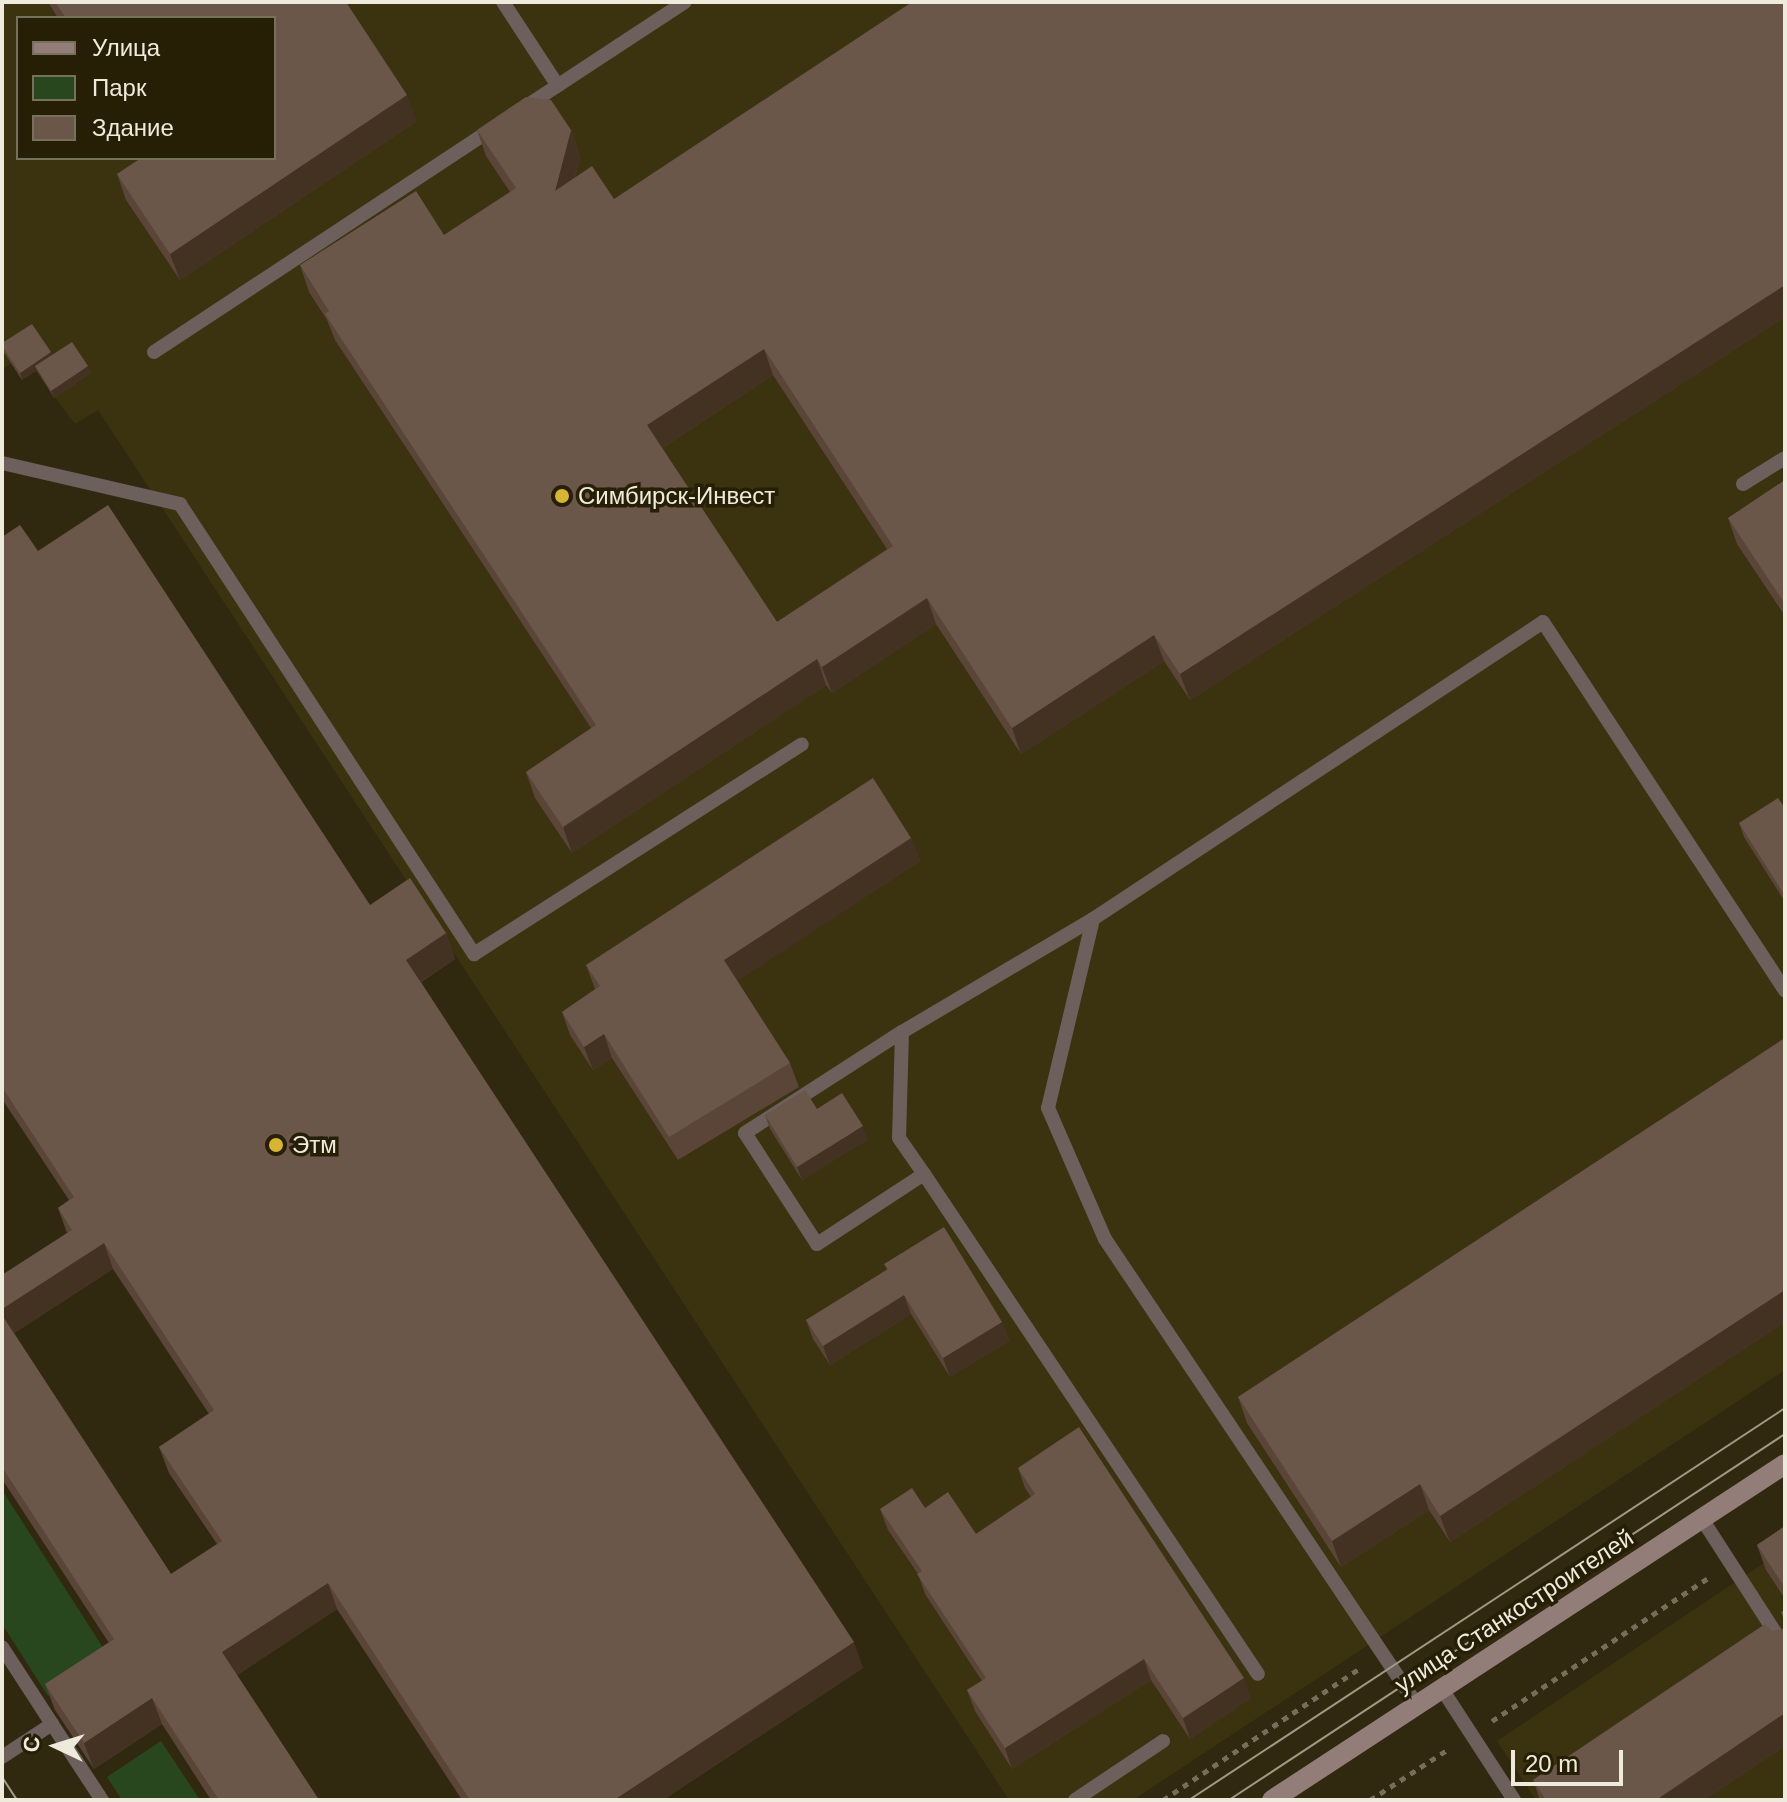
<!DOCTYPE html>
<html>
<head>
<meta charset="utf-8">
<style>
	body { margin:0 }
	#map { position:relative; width:1787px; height:1802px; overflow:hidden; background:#302910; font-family:Arial,sans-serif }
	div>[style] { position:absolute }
	.built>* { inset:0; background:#3b3210 }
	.green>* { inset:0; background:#28471f }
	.path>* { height:5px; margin-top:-2.5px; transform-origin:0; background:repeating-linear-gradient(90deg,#756f5a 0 6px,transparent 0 12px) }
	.lane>* { height:14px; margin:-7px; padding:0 7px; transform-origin:7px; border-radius:7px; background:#6d5f5c }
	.secondary>* { height:20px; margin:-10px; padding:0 10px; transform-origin:10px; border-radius:10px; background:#937d79 }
	.tram>* { height:2px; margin:-1px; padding:0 1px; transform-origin:1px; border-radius:1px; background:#9f9986 }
	.wall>* { inset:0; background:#5b4438 }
	.shaded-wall>* { inset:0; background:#433121 }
	.building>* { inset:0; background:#6b564a }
	.dots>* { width:22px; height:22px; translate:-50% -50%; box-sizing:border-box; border:4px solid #261f06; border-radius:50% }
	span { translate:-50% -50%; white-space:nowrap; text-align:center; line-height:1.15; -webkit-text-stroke:7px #261f06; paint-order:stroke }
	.poi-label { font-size:24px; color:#efebdc }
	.left { translate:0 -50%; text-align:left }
	.street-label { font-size:24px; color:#efebdc }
	.frame { position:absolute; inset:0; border:4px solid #efebdc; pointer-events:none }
	.legend { position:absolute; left:16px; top:16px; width:260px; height:144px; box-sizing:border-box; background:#261f06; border:2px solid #76715c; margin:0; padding:10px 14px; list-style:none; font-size:24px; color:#efebdc }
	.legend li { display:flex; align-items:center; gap:16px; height:40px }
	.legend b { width:40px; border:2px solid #76715c }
	.north { position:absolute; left:16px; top:1706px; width:80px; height:80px; -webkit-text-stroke:6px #261f06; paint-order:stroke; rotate:274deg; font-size:22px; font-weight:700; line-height:32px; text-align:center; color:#efebdc }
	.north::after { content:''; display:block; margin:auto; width:28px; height:36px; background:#efebdc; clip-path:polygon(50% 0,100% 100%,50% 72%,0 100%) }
	.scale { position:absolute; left:1511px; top:1750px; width:112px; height:36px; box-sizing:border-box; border:4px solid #efebdc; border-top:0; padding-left:10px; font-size:24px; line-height:28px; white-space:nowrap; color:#efebdc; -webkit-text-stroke:6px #261f06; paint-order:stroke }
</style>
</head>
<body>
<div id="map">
	<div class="built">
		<div style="clip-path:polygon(evenodd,2px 2px,1785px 2px,1785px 1370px,1133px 1800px,1009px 1800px,98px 410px,75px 424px,24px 356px,2px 369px,2px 2px,18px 18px,274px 18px,274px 158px,18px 158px,18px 18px)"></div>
		<div style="clip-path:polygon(1785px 1549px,1785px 1800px,1536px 1800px,1497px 1741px)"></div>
	</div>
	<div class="green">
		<div style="clip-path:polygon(2px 1490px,109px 1657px,48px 1696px,2px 1624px)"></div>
		<div style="clip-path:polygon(161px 1741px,200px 1800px,122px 1800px,107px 1777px)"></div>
	</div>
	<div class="path">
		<div style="left:1492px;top:1721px;width:263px;rotate:-33.5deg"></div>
		<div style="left:1163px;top:1800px;width:239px;rotate:-33.8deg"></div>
		<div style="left:1370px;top:1800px;width:95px;rotate:-33deg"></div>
	</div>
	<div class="lane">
		<div style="left:503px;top:2px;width:100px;rotate:56.8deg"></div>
		<div style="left:525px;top:107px;width:191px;rotate:-33.3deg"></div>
		<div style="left:154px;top:352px;width:407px;rotate:-33.4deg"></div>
		<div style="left:2px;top:463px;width:183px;rotate:13deg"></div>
		<div style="left:180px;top:504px;width:538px;rotate:56.84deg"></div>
		<div style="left:474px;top:954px;width:389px;rotate:-32.6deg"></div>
		<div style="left:1743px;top:484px;width:49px;rotate:-31.8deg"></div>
		<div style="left:902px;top:1032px;width:106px;rotate:91.6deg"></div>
		<div style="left:899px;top:1138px;width:44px;rotate:55.2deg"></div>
		<div style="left:924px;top:1174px;width:128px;rotate:146.8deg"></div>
		<div style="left:817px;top:1244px;width:132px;rotate:-123deg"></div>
		<div style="left:745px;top:1133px;width:187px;rotate:-32.8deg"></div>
		<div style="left:902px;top:1032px;width:222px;rotate:-30.6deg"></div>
		<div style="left:924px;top:1174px;width:601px;rotate:56.26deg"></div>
		<div style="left:1702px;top:1519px;width:153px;rotate:57.2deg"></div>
		<div style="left:2px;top:1647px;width:92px;rotate:57deg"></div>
		<div style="left:1442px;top:1689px;width:132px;rotate:57deg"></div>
		<div style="left:1417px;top:1705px;width:561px;rotate:-123.8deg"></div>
		<div style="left:1105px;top:1239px;width:143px;rotate:-113.5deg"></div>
		<div style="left:1048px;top:1108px;width:194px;rotate:-76.6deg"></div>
		<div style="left:1093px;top:919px;width:539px;rotate:-33.42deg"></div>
		<div style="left:1543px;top:622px;width:441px;rotate:56.7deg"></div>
		<div style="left:2px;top:1757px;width:60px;rotate:-33.4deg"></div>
		<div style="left:52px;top:1724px;width:91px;rotate:56.7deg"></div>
		<div style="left:1075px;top:1800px;width:106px;rotate:-33.8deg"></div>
	</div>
	<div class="secondary">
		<div style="left:1272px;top:1800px;width:613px;rotate:-33.22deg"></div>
	</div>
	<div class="tram">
		<div style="left:2px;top:1777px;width:27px;rotate:57deg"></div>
		<div style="left:1189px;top:1800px;width:713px;rotate:-33.33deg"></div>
		<div style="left:1229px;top:1800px;width:666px;rotate:-33.36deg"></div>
	</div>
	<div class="wall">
		<div style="clip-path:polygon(48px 2px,346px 2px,417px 121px,180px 280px,126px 200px,117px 174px,274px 158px,274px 18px,58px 18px)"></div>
		<div style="clip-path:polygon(evenodd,1785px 2px,1785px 317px,1190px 700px,1164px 661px,1021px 754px,936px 624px,832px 693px,826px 685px,572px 853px,535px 798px,526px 772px,591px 728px,335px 340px,327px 320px,309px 292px,300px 265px,444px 235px,510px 192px,486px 156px,477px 130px,571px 130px,580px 157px,575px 178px,614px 199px,1785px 2px,773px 375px,887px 549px,777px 622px,662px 448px,773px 375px)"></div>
		<div style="clip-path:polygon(2px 343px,52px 355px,91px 373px,54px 398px,37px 370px,22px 380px,3px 351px)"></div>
		<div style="clip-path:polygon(1785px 480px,1785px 616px,1737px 544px,1728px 518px)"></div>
		<div style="clip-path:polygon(evenodd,2px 537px,38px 551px,370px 905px,446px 933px,455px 959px,421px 982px,863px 1668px,663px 1800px,462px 1800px,337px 1609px,237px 1675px,319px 1800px,211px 1800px,162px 1724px,94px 1769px,55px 1710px,45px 1684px,109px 1643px,2px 1479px,2px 1275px,67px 1233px,58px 1208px,69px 1200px,2px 1099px,2px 537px,113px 1269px,209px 1414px,159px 1447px,169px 1473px,217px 1544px,171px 1574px,14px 1333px,113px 1269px)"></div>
		<div style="clip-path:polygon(1785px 808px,1785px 902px,1744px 837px,1739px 823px)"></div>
		<div style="clip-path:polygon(911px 838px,920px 861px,737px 981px,790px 1063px,799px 1087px,678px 1160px,612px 1058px,593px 1070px,570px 1035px,562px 1012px,595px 989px,586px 965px)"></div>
		<div style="clip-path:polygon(1785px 1038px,1785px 1322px,1450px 1542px,1429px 1510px,1341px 1567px,1247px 1423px,1238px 1397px)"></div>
		<div style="clip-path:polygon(817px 1109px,868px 1139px,802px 1180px,770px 1129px,765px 1115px)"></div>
		<div style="clip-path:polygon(884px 1264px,1002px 1322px,1009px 1341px,950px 1377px,911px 1314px,830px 1365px,813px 1339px,806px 1320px,887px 1270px)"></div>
		<div style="clip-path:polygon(1018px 1468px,1251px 1698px,1190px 1739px,1151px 1680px,1012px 1769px,975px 1711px,967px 1690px,982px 1681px,925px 1594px,918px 1574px,888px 1530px,880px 1509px,976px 1534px,1031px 1497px,1025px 1488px)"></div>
		<div style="clip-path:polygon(1785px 1526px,1785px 1599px,1766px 1570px,1757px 1545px)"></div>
		<div style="clip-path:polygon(1785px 1624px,1785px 1746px,1704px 1800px,1540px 1800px,1533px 1780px,1772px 1631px,1782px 1630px)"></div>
	</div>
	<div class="shaded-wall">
		<div style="clip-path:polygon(407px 95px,417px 121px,180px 280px,170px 254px)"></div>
		<div style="clip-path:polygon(571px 130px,580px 157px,565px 217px,555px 191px)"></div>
		<div style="clip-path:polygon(1785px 285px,1785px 317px,1190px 700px,1180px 674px)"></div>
		<div style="clip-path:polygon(764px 349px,773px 375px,657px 451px,647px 425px)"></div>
		<div style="clip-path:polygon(51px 352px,54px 359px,35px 366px,37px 370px,22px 380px,20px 373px)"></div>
		<div style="clip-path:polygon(88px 366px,91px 373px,54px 398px,51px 391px)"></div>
		<div style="clip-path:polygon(927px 598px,936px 624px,832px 693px,822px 667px)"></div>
		<div style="clip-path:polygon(1154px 635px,1164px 661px,1021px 754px,1012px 728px)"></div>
		<div style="clip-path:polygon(817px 659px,826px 685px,572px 853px,563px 827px)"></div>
		<div style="clip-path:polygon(911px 838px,920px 861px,733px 984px,724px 960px)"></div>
		<div style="clip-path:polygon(446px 933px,455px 959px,415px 985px,406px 960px)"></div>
		<div style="clip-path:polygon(604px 1034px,612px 1058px,593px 1070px,584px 1047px)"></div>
		<div style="clip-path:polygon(863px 1126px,868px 1139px,802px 1180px,797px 1167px)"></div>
		<div style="clip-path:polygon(104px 1243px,113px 1269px,9px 1336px,2px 1318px,2px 1309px)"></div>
		<div style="clip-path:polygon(1785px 1290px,1785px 1322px,1450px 1542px,1440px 1516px)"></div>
		<div style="clip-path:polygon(904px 1295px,911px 1314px,830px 1365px,823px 1346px)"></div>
		<div style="clip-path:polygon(1002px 1322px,1009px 1341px,950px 1377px,943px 1358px)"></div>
		<div style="clip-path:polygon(1420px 1484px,1429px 1510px,1341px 1567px,1332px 1541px)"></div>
		<div style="clip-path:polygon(328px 1583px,337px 1609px,232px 1678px,222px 1652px)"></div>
		<div style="clip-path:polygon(854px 1642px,863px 1668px,663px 1800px,614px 1800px)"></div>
		<div style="clip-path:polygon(1144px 1659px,1151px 1680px,1012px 1769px,1005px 1748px)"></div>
		<div style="clip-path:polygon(1244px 1678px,1251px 1698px,1190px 1739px,1183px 1718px)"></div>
		<div style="clip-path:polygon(152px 1698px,162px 1724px,94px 1769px,84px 1743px)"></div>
		<div style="clip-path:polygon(1785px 1713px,1785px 1746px,1704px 1800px,1656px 1800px)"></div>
	</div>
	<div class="building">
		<div style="clip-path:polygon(55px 2px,346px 2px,407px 95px,170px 254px,117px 174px,141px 158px,274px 158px,274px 18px,66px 18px)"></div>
		<div style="clip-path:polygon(evenodd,912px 2px,1785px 2px,1785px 285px,1180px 674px,1154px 635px,1012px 728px,927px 598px,822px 667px,817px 659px,563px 827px,526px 772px,596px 725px,325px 314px,329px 311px,300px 265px,416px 191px,444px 235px,516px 188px,477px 130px,526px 97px,551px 100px,571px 130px,555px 191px,592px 166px,614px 199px,912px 2px,764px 349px,893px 546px,777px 622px,647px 425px,764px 349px)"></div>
		<div style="clip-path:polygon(32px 324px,51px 352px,20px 373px,2px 346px,2px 343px)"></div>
		<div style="clip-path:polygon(72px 342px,88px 366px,51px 391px,35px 366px)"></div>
		<div style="clip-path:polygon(1785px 480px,1785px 604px,1728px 518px)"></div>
		<div style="clip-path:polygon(108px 505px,370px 905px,410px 878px,446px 933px,406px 960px,854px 1642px,614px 1800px,470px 1800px,328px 1583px,222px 1652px,319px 1800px,219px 1800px,152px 1698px,84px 1743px,45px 1684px,114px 1639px,2px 1467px,2px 1315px,171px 1574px,222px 1541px,159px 1447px,214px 1410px,104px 1243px,2px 1309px,2px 1275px,72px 1230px,58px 1208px,74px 1197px,2px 1087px,2px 537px,20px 525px,38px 551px)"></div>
		<div style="clip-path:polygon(873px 778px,911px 838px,724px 960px,790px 1063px,669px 1137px,604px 1034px,584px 1047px,562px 1012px,600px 986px,586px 965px)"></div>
		<div style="clip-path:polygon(1778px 798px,1785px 808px,1785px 896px,1739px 823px)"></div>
		<div style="clip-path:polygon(1785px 1038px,1785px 1290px,1440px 1516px,1420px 1484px,1332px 1541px,1238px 1397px)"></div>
		<div style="clip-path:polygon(805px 1090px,817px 1109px,842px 1093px,863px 1126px,797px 1167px,765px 1115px)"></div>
		<div style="clip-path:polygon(944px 1227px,1002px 1322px,943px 1358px,904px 1295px,823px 1346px,806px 1320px,888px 1269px,884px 1264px)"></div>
		<div style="clip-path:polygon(1079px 1427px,1244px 1678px,1183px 1718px,1144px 1659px,1005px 1748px,967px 1690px,986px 1678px,917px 1574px,922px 1571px,880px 1509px,912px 1488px,925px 1508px,948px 1492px,976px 1534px,1035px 1494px,1018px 1468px)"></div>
		<div style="clip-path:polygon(1785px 1526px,1785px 1588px,1757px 1545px)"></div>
		<div style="clip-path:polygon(1785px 1610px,1785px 1621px,1781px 1612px)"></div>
		<div style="clip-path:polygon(1785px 1623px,1785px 1713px,1656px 1800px,1546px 1800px,1533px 1780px,1765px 1624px,1772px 1631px,1782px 1630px)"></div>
	</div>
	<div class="dots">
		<div style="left:562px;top:496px;background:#d7b434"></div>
		<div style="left:276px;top:1145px;background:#d7b434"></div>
	</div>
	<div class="poi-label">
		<span class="left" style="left:578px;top:496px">Симбирск-Инвест</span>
		<span class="left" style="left:292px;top:1145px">Этм</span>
	</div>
	<div class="street-label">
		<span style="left:1514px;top:1611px;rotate:-33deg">улица Станкостроителей</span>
	</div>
	<div class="frame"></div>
	<ul class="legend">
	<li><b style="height:10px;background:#937d79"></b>Улица</li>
	<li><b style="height:22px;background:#28471f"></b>Парк</li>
	<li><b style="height:22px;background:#6b564a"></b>Здание</li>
	</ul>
	<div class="north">С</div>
	<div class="scale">20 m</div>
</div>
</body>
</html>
